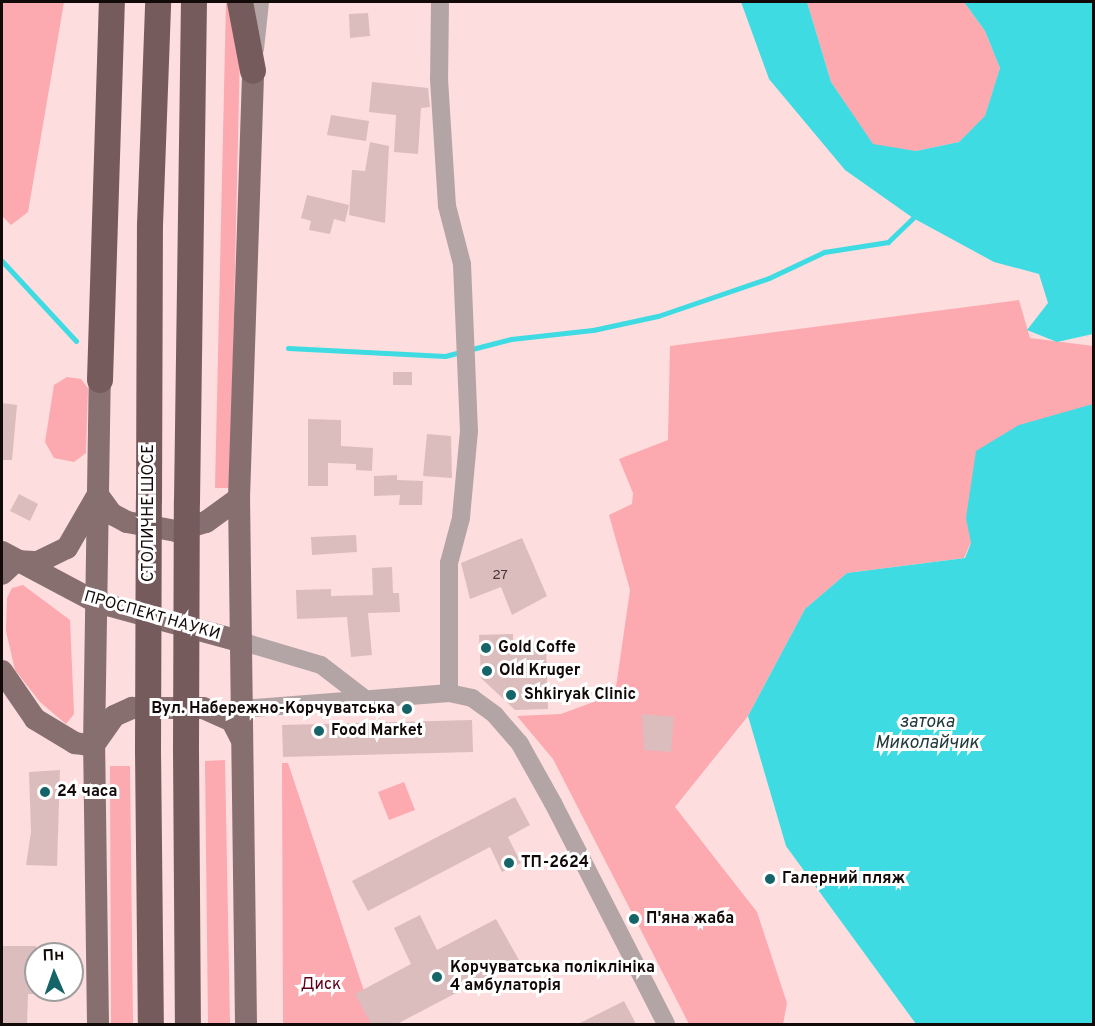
<!DOCTYPE html>
<html>
<head>
<meta charset="utf-8">
<style>
	body { margin:0 }
	#map { position:relative; width:1095px; height:1026px; overflow:hidden; background:#fdddde; font-family:Overpass,sans-serif }
	div>[style] { position:absolute }
	.green>* { inset:0; background:#fca9af }
	.water>* { inset:0; background:#3fdbe2 }
	.stream>* { height:5px; margin:-2.5px; padding:0 2.5px; transform-origin:2.5px; border-radius:2.5px; background:#3fdbe2 }
	.building>* { inset:0; background:#dcbdbe }
	.minor>* { height:18px; margin:-9px; padding:0 9px; transform-origin:9px; border-radius:9px; background:#b3a5a5 }
	.major>* { height:22px; margin:-11px; padding:0 11px; transform-origin:11px; border-radius:11px; background:#876f70 }
	.highway>* { height:26px; margin:-13px; padding:0 13px; transform-origin:13px; border-radius:13px; background:#765b5d }
	.highway-bridge>* { height:26px; margin:-13px; padding:0 13px; transform-origin:13px; border-radius:13px; background:#765b5d }
	.dots>* { width:16px; height:16px; translate:-50% -50%; box-sizing:border-box; border:3px solid #fff; border-radius:50% }
	span { translate:-50% -50%; white-space:nowrap; text-align:center; line-height:1.15; -webkit-text-stroke:6px #fff; paint-order:stroke }
	.number-label { font-size:14px; color:#443636 }
	.number-label span { -webkit-text-stroke-width:0 }
	.street-label { font-size:16px; color:#120909 }
	.poi-label { font-size:16px; color:#120909; font-weight:700 }
	.left { translate:0 -50%; text-align:left }
	.right { translate:-100% -50%; text-align:right }
	.park-label { font-size:16px; color:#5f001b }
	.water-label { font-size:18px; color:#213a3b; font-style:italic }
	.frame { position:absolute; inset:0; border:3px solid #120909; pointer-events:none }
	.north { position:absolute; left:24px; top:942px; width:60px; height:60px; box-sizing:border-box; background:#fff; border:2px solid #a09d9d; border-radius:50%; rotate:358deg; font-size:16px; font-weight:700; line-height:24px; text-align:center; color:#120909 }
	.north::after { content:''; display:block; margin:auto; width:21px; height:27px; background:#156468; clip-path:polygon(50% 0,100% 100%,50% 72%,0 100%) }
</style>
</head>
<body>
<div id="map">
	<div class="green">
		<div style="clip-path:polygon(2px 2px,64px 2px,28px 212px,11px 225px,2px 216px)"></div>
		<div style="clip-path:polygon(226px 2px,231px 2px,240px 51px,230px 488px,215px 488px)"></div>
		<div style="clip-path:polygon(807px 2px,964px 2px,985px 31px,1000px 68px,985px 117px,959px 142px,916px 151px,873px 145px,831px 82px)"></div>
		<div style="clip-path:polygon(1019px 300px,1030px 338px,1093px 346px,1093px 404px,1086px 406px,970px 544px,964px 558px,847px 573px,805px 609px,748px 716px,675px 807px,757px 912px,787px 1003px,783px 1024px,689px 1024px,553px 759px,517px 716px,561px 714px,615px 694px,630px 590px,609px 515px,632px 504px,633px 493px,619px 459px,668px 440px,670px 346px)"></div>
		<div style="clip-path:polygon(67px 377px,81px 379px,88px 388px,86px 453px,74px 462px,54px 458px,45px 442px,54px 385px)"></div>
		<div style="clip-path:polygon(23px 585px,70px 620px,74px 714px,66px 724px,40px 702px,15px 670px,6px 631px,7px 598px,12px 588px)"></div>
		<div style="clip-path:polygon(225px 760px,230px 1024px,208px 1024px,205px 761px)"></div>
		<div style="clip-path:polygon(282px 763px,288px 763px,375px 1024px,283px 1024px)"></div>
		<div style="clip-path:polygon(110px 766px,130px 766px,133px 1024px,111px 1024px)"></div>
		<div style="clip-path:polygon(404px 782px,415px 810px,389px 820px,378px 792px)"></div>
	</div>
	<div class="water">
		<div style="clip-path:polygon(741px 2px,807px 2px,831px 82px,873px 144px,916px 151px,959px 142px,985px 116px,1000px 68px,985px 31px,964px 2px,1093px 2px,1093px 334px,1057px 342px,1027px 330px,1048px 303px,1039px 274px,994px 262px,913px 218px,845px 170px,769px 79px)"></div>
		<div style="clip-path:polygon(1093px 404px,1093px 1024px,916px 1024px,786px 846px,748px 716px,805px 609px,847px 573px,965px 558px,971px 543px,966px 518px,976px 451px,1019px 425px)"></div>
	</div>
	<div class="stream">
		<div style="left:2px;top:261px;width:109px;rotate:47.2deg"></div>
		<div style="left:288px;top:348px;width:157px;rotate:2.9deg"></div>
		<div style="left:445px;top:356px;width:68px;rotate:-14.4deg"></div>
		<div style="left:511px;top:339px;width:82px;rotate:-6.3deg"></div>
		<div style="left:593px;top:330px;width:66px;rotate:-12.2deg"></div>
		<div style="left:658px;top:316px;width:117px;rotate:-18.9deg"></div>
		<div style="left:769px;top:278px;width:61px;rotate:-25.3deg"></div>
		<div style="left:824px;top:252px;width:65px;rotate:-8.9deg"></div>
		<div style="left:888px;top:242px;width:35px;rotate:-44deg"></div>
	</div>
	<div class="building">
		<div style="clip-path:polygon(368px 13px,370px 36px,350px 38px,349px 14px)"></div>
		<div style="clip-path:polygon(372px 82px,428px 88px,430px 107px,421px 108px,418px 154px,394px 152px,396px 115px,369px 112px)"></div>
		<div style="clip-path:polygon(331px 115px,369px 121px,366px 141px,327px 135px)"></div>
		<div style="clip-path:polygon(370px 142px,389px 146px,385px 223px,349px 215px,352px 170px,365px 171px)"></div>
		<div style="clip-path:polygon(307px 195px,349px 205px,345px 222px,334px 219px,330px 234px,309px 230px,311px 221px,301px 218px)"></div>
		<div style="clip-path:polygon(393px 372px,412px 372px,412px 385px,393px 385px)"></div>
		<div style="clip-path:polygon(2px 403px,17px 405px,12px 460px,2px 460px)"></div>
		<div style="clip-path:polygon(308px 419px,341px 420px,341px 446px,373px 448px,372px 471px,356px 470px,356px 464px,328px 463px,328px 486px,308px 486px)"></div>
		<div style="clip-path:polygon(427px 434px,451px 436px,452px 478px,423px 476px)"></div>
		<div style="clip-path:polygon(397px 475px,397px 480px,423px 481px,422px 505px,399px 505px,400px 495px,374px 496px,374px 476px)"></div>
		<div style="clip-path:polygon(19px 494px,38px 504px,30px 521px,10px 511px)"></div>
		<div style="clip-path:polygon(356px 535px,357px 552px,312px 555px,311px 537px)"></div>
		<div style="clip-path:polygon(522px 538px,547px 596px,512px 615px,501px 587px,470px 599px,461px 563px)"></div>
		<div style="clip-path:polygon(392px 567px,393px 593px,399px 593px,400px 612px,368px 613px,372px 655px,351px 657px,347px 617px,297px 619px,296px 590px,331px 589px,331px 596px,373px 595px,372px 568px)"></div>
		<div style="clip-path:polygon(513px 634px,513px 642px,546px 643px,548px 709px,515px 710px,481px 678px,479px 635px)"></div>
		<div style="clip-path:polygon(642px 714px,674px 717px,671px 752px,644px 750px)"></div>
		<div style="clip-path:polygon(472px 720px,473px 752px,283px 757px,282px 725px)"></div>
		<div style="clip-path:polygon(60px 770px,57px 866px,26px 865px,31px 832px,29px 772px)"></div>
		<div style="clip-path:polygon(515px 797px,530px 825px,508px 837px,521px 863px,502px 872px,490px 847px,368px 911px,352px 881px)"></div>
		<div style="clip-path:polygon(420px 915px,437px 950px,496px 919px,519px 960px,397px 1024px,371px 1024px,355px 994px,411px 964px,394px 928px)"></div>
		<div style="clip-path:polygon(2px 946px,36px 946px,36px 994px,28px 994px,27px 1024px,2px 1024px)"></div>
		<div style="clip-path:polygon(624px 1001px,636px 1024px,578px 1024px)"></div>
	</div>
	<div class="minor">
		<div style="left:440px;top:2px;width:77px;rotate:90.7deg"></div>
		<div style="left:439px;top:79px;width:127px;rotate:86.4deg"></div>
		<div style="left:447px;top:206px;width:60px;rotate:75.5deg"></div>
		<div style="left:462px;top:264px;width:167px;rotate:87.6deg"></div>
		<div style="left:469px;top:431px;width:87px;rotate:95.3deg"></div>
		<div style="left:461px;top:518px;width:47px;rotate:104.9deg"></div>
		<div style="left:449px;top:563px;width:130px;rotate:90deg"></div>
		<div style="left:255px;top:49px;width:47px;rotate:-83.9deg"></div>
		<div style="left:240px;top:641px;width:84px;rotate:16.5deg"></div>
		<div style="left:321px;top:665px;width:56px;rotate:37.7deg"></div>
		<div style="left:241px;top:709px;width:209px;rotate:-4.4deg"></div>
		<div style="left:449px;top:693px;width:24px;rotate:12deg"></div>
		<div style="left:472px;top:698px;width:29px;rotate:36deg"></div>
		<div style="left:495px;top:715px;width:38px;rotate:49deg"></div>
		<div style="left:520px;top:744px;width:68px;rotate:60.8deg"></div>
		<div style="left:553px;top:803px;width:248px;rotate:62.9deg"></div>
	</div>
	<div class="major">
		<div style="left:98px;top:495px;width:24px;rotate:54deg"></div>
		<div style="left:112px;top:514px;width:17px;rotate:28deg"></div>
		<div style="left:127px;top:522px;width:50px;rotate:10.4deg"></div>
		<div style="left:176px;top:531px;width:31px;rotate:-17deg"></div>
		<div style="left:206px;top:522px;width:41px;rotate:-36deg"></div>
		<div style="left:2px;top:552px;width:106px;rotate:28deg"></div>
		<div style="left:96px;top:602px;width:149px;rotate:15.2deg"></div>
		<div style="left:2px;top:574px;width:19px;rotate:-43deg"></div>
		<div style="left:16px;top:561px;width:22px;rotate:3deg"></div>
		<div style="left:38px;top:562px;width:32px;rotate:-26deg"></div>
		<div style="left:67px;top:548px;width:60px;rotate:-60deg"></div>
		<div style="left:2px;top:671px;width:58px;rotate:55.5deg"></div>
		<div style="left:35px;top:719px;width:47px;rotate:31deg"></div>
		<div style="left:75px;top:743px;width:19px;rotate:9deg"></div>
		<div style="left:94px;top:745px;width:35px;rotate:-55deg"></div>
		<div style="left:114px;top:716px;width:20px;rotate:-24deg"></div>
		<div style="left:132px;top:708px;width:71px"></div>
		<div style="left:203px;top:708px;width:32px;rotate:24deg"></div>
		<div style="left:232px;top:721px;width:20px;rotate:63deg"></div>
		<div style="left:98px;top:1024px;width:278px;rotate:-90.8deg"></div>
		<div style="left:94px;top:746px;width:366px;rotate:-89.1deg"></div>
		<div style="left:246px;top:1024px;width:526px;rotate:-90.76deg"></div>
		<div style="left:239px;top:498px;width:427px;rotate:-88.1deg"></div>
	</div>
	<div class="highway">
		<div style="left:240px;top:2px;width:70px;rotate:79.3deg"></div>
		<div style="left:100px;top:380px;width:378px;rotate:-88.2deg"></div>
		<div style="left:149px;top:500px;width:275px;rotate:-89.8deg"></div>
		<div style="left:150px;top:225px;width:223px;rotate:-87.9deg"></div>
		<div style="left:187px;top:501px;width:499px;rotate:-89.2deg"></div>
		<div style="left:186px;top:750px;width:274px;rotate:89.6deg"></div>
		<div style="left:148px;top:751px;width:273px;rotate:89.4deg"></div>
	</div>
	<div class="highway-bridge">
		<div style="left:186px;top:750px;width:249px;rotate:-89.8deg"></div>
		<div style="left:148px;top:751px;width:251px;rotate:-89.8deg"></div>
	</div>
	<div class="dots">
		<div style="left:486px;top:648px;background:#156468"></div>
		<div style="left:487px;top:671px;background:#156468"></div>
		<div style="left:511px;top:695px;background:#156468"></div>
		<div style="left:407px;top:709px;background:#156468"></div>
		<div style="left:319px;top:731px;background:#156468"></div>
		<div style="left:45px;top:792px;background:#156468"></div>
		<div style="left:509px;top:863px;background:#156468"></div>
		<div style="left:770px;top:879px;background:#156468"></div>
		<div style="left:634px;top:919px;background:#156468"></div>
		<div style="left:437px;top:977px;background:#156468"></div>
	</div>
	<div class="number-label">
		<span style="left:500px;top:576px">27</span>
	</div>
	<div class="street-label">
		<span style="left:149px;top:513px;rotate:-90deg">СТОЛИЧНЕ ШОСЕ</span>
		<span style="left:152px;top:616px;rotate:16deg">ПРОСПЕКТ НАУКИ</span>
	</div>
	<div class="poi-label">
		<span class="left" style="left:498px;top:648px">Gold Coffe</span>
		<span class="left" style="left:499px;top:671px">Old Kruger</span>
		<span class="left" style="left:524px;top:695px">Shkiryak Clinic</span>
		<span class="right" style="left:395px;top:709px">Вул. Набережно-Корчуватська</span>
		<span class="left" style="left:331px;top:731px">Food Market</span>
		<span class="left" style="left:57px;top:792px">24 часа</span>
		<span class="left" style="left:521px;top:863px">ТП-2624</span>
		<span class="left" style="left:782px;top:879px">Галерний пляж</span>
		<span class="left" style="left:646px;top:919px">П'яна жаба</span>
		<span class="left" style="left:450px;top:977px">Корчуватська поліклініка<br>4 амбулаторія</span>
	</div>
	<div class="park-label">
		<span style="left:321px;top:985px">Диск</span>
	</div>
	<div class="water-label">
		<span style="left:927px;top:734px">затока<br>Миколайчик</span>
	</div>
	<div class="frame"></div>
	<div class="north">Пн</div>
</div>
</body>
</html>
